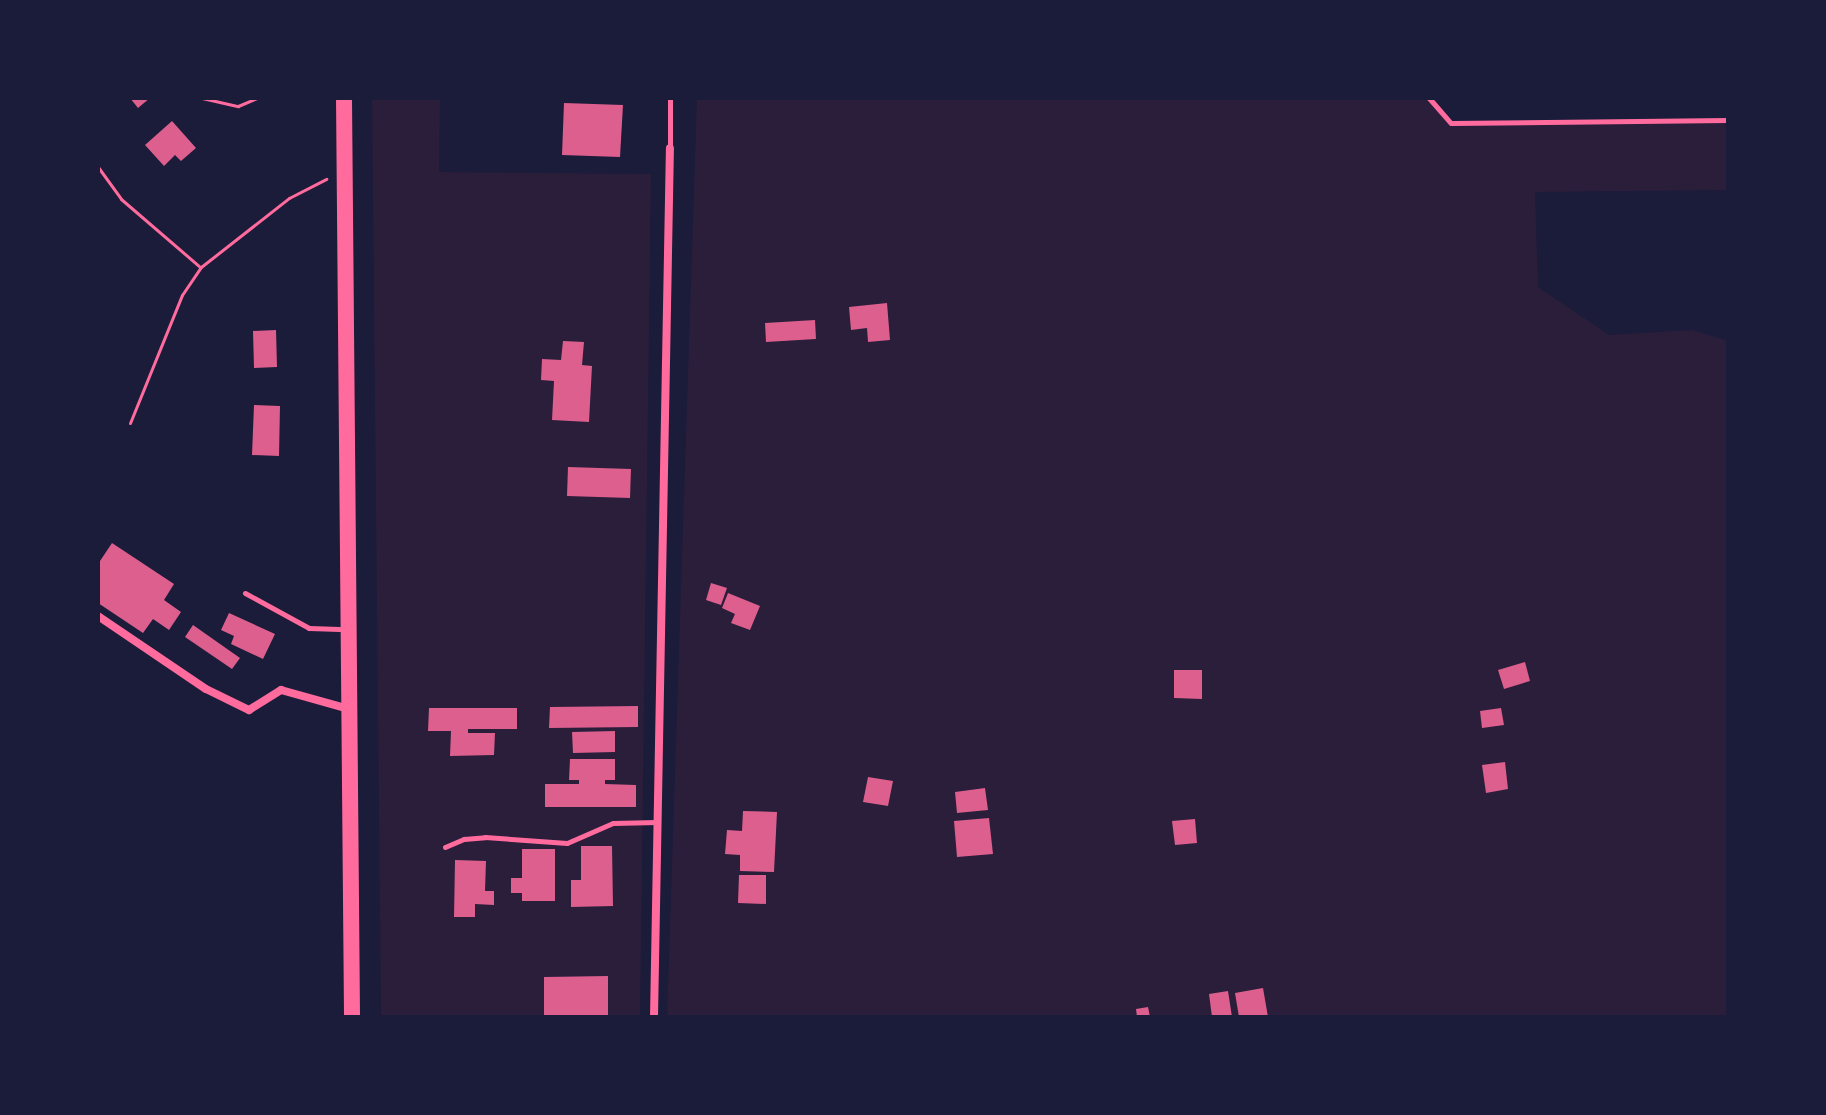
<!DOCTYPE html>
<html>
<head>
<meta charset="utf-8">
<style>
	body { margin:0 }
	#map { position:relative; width:1826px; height:1115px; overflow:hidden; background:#1b1b3a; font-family:"Alegreya Sans",sans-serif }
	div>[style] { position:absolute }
	.green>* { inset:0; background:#2a1e3b }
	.building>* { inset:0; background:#dd5f8e }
	.path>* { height:3px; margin:-1.5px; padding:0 1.5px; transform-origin:1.5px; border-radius:1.5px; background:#ff6b9d }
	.service>* { height:5px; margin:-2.5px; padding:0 2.5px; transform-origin:2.5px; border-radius:2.5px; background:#ff6b9d }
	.minor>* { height:8px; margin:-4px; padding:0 4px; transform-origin:4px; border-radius:4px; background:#ff6b9d }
	.primary>* { height:16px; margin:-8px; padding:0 8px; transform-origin:8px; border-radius:8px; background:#ff6b9d }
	span { translate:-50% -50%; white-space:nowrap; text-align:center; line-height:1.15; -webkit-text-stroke:6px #1b1b3a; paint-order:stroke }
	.frame { position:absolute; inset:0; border:100px solid #1b1b3a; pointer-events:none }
</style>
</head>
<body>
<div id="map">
	<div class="green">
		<div style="clip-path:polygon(372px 98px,440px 98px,439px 172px,651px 174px,640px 1017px,381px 1017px)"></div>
		<div style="clip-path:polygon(697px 98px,1429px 98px,1452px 123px,1728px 120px,1728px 190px,1535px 192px,1538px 287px,1609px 335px,1692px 330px,1728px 341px,1728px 1017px,667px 1017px)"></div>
	</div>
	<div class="building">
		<div style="clip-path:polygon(130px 98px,150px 98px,138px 108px)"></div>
		<div style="clip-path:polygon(564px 103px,623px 105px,620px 157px,562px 155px)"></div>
		<div style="clip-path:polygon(172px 121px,196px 148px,181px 161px,175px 155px,164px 166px,145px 145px)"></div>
		<div style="clip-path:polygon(887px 303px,890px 340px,868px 342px,867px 328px,851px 330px,849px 307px)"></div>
		<div style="clip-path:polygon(815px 320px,816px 339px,766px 342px,765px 323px)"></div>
		<div style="clip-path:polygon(276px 330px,277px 367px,254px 368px,253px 331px)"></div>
		<div style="clip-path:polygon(563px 341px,584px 342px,582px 365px,592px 366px,589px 422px,552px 420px,554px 381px,541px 380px,542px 359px,561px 360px)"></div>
		<div style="clip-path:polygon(254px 405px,280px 406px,279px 456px,252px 455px)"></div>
		<div style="clip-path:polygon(568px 467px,631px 469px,630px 498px,567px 496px)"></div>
		<div style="clip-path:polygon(112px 543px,174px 584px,164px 600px,181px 612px,169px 630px,153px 619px,143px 633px,98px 603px,98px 564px)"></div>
		<div style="clip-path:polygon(711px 583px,727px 588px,721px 605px,706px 600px)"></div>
		<div style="clip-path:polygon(728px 593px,760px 606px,750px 630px,731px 623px,735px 614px,722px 608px)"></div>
		<div style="clip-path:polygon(229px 613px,275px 634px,263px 659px,231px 644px,234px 636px,221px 630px)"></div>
		<div style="clip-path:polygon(193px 625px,240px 658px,232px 669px,185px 637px)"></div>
		<div style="clip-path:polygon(1525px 662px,1530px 681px,1504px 689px,1498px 670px)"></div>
		<div style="clip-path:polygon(1174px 670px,1202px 670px,1202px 699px,1174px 698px)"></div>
		<div style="clip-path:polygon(638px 706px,638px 727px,549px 728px,550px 707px)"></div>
		<div style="clip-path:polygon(429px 708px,517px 708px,517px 729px,468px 729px,468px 733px,495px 733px,494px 755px,450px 756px,451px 731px,428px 731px)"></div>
		<div style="clip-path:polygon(1501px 708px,1504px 725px,1482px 728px,1480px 711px)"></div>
		<div style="clip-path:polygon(615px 731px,615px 752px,573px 753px,572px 732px)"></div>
		<div style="clip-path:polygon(570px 759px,615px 759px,615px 780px,605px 780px,605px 784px,636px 785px,636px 807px,545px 807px,545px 784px,579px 784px,579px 780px,569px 780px)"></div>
		<div style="clip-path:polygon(1505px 762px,1508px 789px,1486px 793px,1482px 765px)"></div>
		<div style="clip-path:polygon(868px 777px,893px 781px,888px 806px,863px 802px)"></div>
		<div style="clip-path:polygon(985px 788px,988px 810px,957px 813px,955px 792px)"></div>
		<div style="clip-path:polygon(743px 811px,777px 812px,774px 872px,740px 871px,740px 855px,725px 854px,727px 830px,742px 831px)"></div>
		<div style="clip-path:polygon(989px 818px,993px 854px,957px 857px,954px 821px)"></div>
		<div style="clip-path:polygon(1195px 819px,1197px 843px,1175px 845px,1172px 821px)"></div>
		<div style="clip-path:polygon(581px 846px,612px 846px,613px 906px,571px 907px,571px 880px,581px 880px)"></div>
		<div style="clip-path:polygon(522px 849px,555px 849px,555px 901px,522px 901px,522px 893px,511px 893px,511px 878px,522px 878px)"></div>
		<div style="clip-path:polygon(455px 860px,486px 861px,485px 891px,494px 891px,494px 905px,475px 904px,475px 917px,454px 917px)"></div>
		<div style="clip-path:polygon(739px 875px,766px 875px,766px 904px,738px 903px)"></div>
		<div style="clip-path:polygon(608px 976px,608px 1017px,544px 1017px,544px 977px)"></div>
		<div style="clip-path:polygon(1263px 988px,1268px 1017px,1239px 1017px,1235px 993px)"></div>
		<div style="clip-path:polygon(1228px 991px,1232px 1017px,1212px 1017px,1209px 994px)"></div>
		<div style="clip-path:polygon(1148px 1007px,1150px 1017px,1137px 1017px,1136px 1009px)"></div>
	</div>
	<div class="path">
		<div style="left:202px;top:98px;width:37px;rotate:13deg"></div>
		<div style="left:238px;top:106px;width:21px;rotate:-23deg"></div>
		<div style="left:98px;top:167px;width:39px;rotate:54deg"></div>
		<div style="left:121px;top:199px;width:104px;rotate:40.7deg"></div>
		<div style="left:130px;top:423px;width:138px;rotate:-67.9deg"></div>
		<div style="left:182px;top:295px;width:34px;rotate:-56deg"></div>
		<div style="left:201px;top:267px;width:112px;rotate:-38.1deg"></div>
		<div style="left:289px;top:198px;width:42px;rotate:-27.2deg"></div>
	</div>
	<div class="service">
		<div style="left:670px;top:98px;width:50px;rotate:90deg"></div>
		<div style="left:1429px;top:98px;width:33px;rotate:49deg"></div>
		<div style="left:1451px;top:123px;width:277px;rotate:-0.6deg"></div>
		<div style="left:245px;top:593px;width:73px;rotate:28.7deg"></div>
		<div style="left:309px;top:628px;width:38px;rotate:2deg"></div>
		<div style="left:445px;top:847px;width:21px;rotate:-23deg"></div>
		<div style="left:464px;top:839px;width:21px;rotate:-5deg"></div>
		<div style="left:485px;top:837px;width:82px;rotate:4.2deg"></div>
		<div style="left:567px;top:843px;width:50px;rotate:-23.5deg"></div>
		<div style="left:613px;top:823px;width:44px;rotate:-1.3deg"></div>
	</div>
	<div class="minor">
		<div style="left:98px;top:616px;width:130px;rotate:34.1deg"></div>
		<div style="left:206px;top:689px;width:48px;rotate:26deg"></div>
		<div style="left:249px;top:710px;width:38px;rotate:-32deg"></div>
		<div style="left:281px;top:690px;width:71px;rotate:15.6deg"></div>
		<div style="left:654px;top:1017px;width:869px;rotate:-88.95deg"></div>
	</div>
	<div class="primary">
		<div style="left:344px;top:98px;width:919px;rotate:89.5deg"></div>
	</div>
	<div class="frame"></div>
</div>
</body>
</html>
